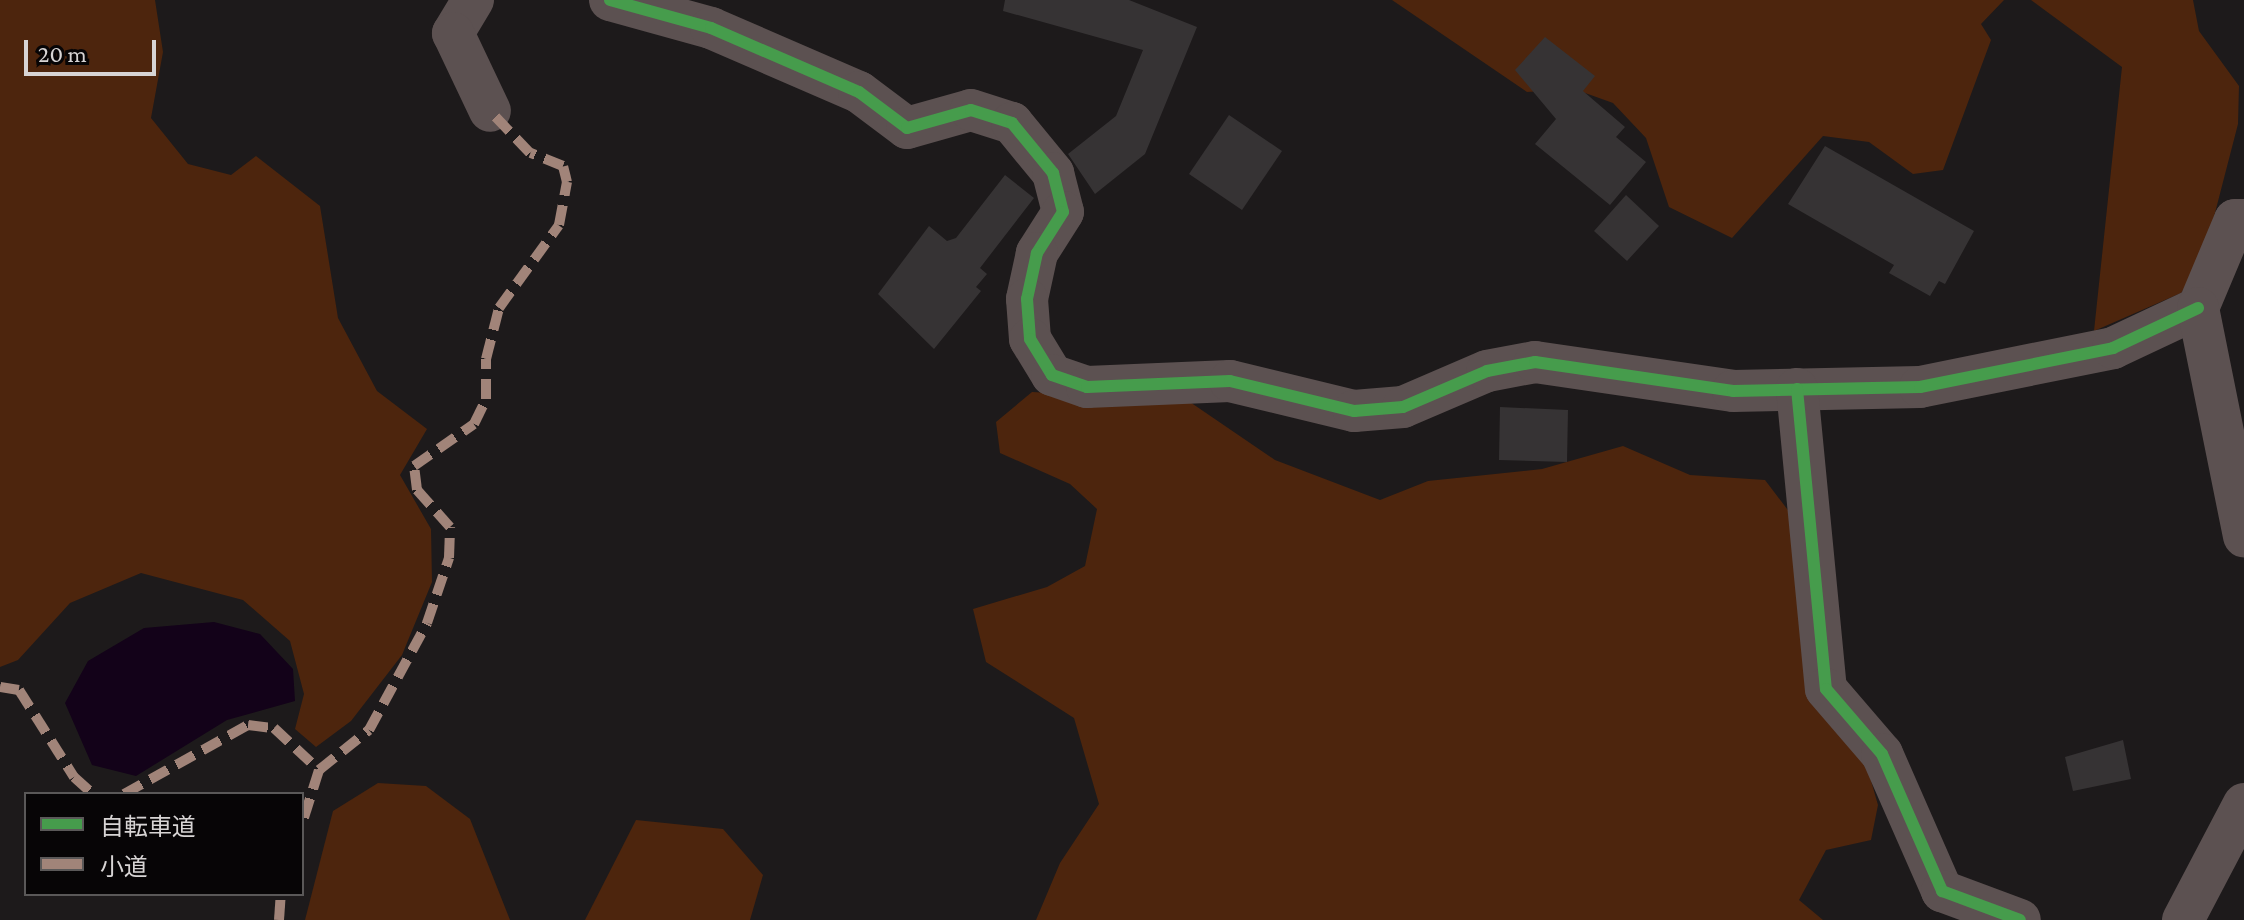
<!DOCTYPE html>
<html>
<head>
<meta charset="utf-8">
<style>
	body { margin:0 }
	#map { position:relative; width:2244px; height:920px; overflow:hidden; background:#1d1a1b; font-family:"Crimson Pro","Noto Sans JP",serif }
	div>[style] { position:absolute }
	.green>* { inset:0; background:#4d250d }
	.water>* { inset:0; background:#130219 }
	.building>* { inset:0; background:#363334 }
	.street>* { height:42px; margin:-21px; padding:0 21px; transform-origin:21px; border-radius:21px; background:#5c5151 }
	.quiet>* { height:10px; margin-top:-5px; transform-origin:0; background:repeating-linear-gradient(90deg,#a18479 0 20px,transparent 0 30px) }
	.cycleway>* { height:12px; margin:-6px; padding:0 6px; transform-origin:6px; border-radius:6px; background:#469c4c }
	span { translate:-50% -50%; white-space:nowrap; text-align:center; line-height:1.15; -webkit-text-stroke:6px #070506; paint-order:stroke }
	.legend { position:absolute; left:24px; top:792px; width:280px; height:104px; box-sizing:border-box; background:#070506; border:2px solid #5a5858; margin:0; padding:10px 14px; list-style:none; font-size:24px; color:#d7d4d4 }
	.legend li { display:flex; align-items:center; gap:16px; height:40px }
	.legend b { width:40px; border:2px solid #5a5858 }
	.scale { position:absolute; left:24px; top:40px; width:132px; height:36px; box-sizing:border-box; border:4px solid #d7d4d4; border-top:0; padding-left:10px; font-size:24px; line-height:28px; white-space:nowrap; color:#d7d4d4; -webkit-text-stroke:6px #070506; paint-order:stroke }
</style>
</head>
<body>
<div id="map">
	<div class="green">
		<div style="clip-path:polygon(0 0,155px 0,163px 52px,151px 118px,188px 164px,231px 175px,256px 156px,320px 206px,338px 318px,377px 391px,427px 429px,400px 475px,431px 529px,432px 582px,402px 655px,351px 721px,316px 747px,295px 729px,304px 694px,290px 641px,243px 600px,141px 573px,70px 603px,18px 660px,0 667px)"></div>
		<div style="clip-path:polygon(1392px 0,2004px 0,1981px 24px,1991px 40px,1943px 170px,1913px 174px,1869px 142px,1823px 136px,1732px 238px,1669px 207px,1646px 138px,1613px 103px,1574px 89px,1527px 92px)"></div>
		<div style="clip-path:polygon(2031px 0,2193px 0,2199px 31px,2239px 86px,2238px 124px,2201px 267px,2181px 293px,2094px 331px,2122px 67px)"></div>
		<div style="clip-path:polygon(1032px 392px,1187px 400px,1275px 460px,1380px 500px,1428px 481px,1542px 469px,1623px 446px,1690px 475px,1765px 480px,1797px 522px,1878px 805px,1871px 840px,1826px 850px,1799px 900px,1823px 920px,1036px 920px,1060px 863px,1099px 804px,1074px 718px,986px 662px,973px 609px,1047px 587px,1085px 566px,1097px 509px,1070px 484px,1000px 453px,996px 422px)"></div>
		<div style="clip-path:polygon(378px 783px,426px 786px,470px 819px,510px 920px,305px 920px,333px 811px)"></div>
		<div style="clip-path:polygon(636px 820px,723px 829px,763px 875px,750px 920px,585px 920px)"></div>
	</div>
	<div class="water">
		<div style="clip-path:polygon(214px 622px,260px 634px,293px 669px,295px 701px,227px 720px,136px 776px,92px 765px,65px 703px,88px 661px,144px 628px)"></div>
	</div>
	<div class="building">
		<div style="clip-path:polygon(1005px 0,1129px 0,1197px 27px,1145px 154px,1095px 194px,1068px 154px,1116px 116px,1143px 50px,1003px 11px)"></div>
		<div style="clip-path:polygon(1545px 37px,1595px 76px,1583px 91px,1625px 127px,1616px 137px,1646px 162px,1610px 205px,1535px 144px,1556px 119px,1515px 70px)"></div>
		<div style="clip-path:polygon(1229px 115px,1282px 151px,1242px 210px,1189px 174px)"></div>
		<div style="clip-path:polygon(1825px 146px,1974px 231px,1945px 284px,1939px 281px,1930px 296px,1889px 273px,1894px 265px,1788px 204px)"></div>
		<div style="clip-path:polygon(1005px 175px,1034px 198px,980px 268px,987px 274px,976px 287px,981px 291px,934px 349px,878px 294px,929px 226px,947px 241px,956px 238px)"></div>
		<div style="clip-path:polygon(1626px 195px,1659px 226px,1627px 261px,1594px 231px)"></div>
		<div style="clip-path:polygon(1500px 407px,1568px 410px,1567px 462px,1499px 460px)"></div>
		<div style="clip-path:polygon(2123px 740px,2131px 779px,2073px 791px,2065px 757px)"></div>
	</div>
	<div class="street">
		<div style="left:473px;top:0;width:39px;rotate:121deg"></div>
		<div style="left:453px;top:33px;width:86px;rotate:64.6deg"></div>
		<div style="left:610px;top:0;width:105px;rotate:15.5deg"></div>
		<div style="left:711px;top:28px;width:161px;rotate:23.4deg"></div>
		<div style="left:859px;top:92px;width:60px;rotate:36.9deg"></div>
		<div style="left:907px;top:128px;width:66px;rotate:-15.7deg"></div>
		<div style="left:971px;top:110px;width:43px;rotate:17.6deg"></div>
		<div style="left:1012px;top:123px;width:65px;rotate:50.6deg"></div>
		<div style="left:1053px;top:173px;width:40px;rotate:75.6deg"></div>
		<div style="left:1063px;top:212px;width:49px;rotate:122.4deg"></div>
		<div style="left:1037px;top:253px;width:47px;rotate:102.3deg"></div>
		<div style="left:1027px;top:299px;width:40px;rotate:85.7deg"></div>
		<div style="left:1030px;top:339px;width:42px;rotate:58.6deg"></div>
		<div style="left:1052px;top:375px;width:37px;rotate:19deg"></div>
		<div style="left:1087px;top:387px;width:143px;rotate:-2.4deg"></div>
		<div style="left:1230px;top:381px;width:128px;rotate:13.6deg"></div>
		<div style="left:1354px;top:411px;width:49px;rotate:-4.7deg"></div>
		<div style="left:1403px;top:407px;width:91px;rotate:-23.2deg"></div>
		<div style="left:1487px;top:371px;width:49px;rotate:-10.6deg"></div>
		<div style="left:1535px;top:362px;width:200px;rotate:8.3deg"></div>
		<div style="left:1733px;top:391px;width:187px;rotate:-1.2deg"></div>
		<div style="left:1920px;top:387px;width:197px;rotate:-11.4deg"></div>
		<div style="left:2113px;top:348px;width:94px;rotate:-25.2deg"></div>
		<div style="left:2244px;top:220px;width:9px;rotate:180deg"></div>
		<div style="left:2235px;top:220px;width:95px;rotate:112.8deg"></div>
		<div style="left:2198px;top:308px;width:233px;rotate:78.6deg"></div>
		<div style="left:1797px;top:389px;width:301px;rotate:84.5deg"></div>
		<div style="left:1826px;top:689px;width:86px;rotate:49.3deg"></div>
		<div style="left:1882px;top:754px;width:150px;rotate:66.3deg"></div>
		<div style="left:1942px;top:891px;width:83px;rotate:20.4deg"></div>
		<div style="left:2183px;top:920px;width:131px;rotate:-62.3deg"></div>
	</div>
	<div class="quiet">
		<div style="left:0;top:687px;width:19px;rotate:9deg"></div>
		<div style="left:19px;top:690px;width:103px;rotate:57.7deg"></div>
		<div style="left:74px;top:777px;width:25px;rotate:42deg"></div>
		<div style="left:319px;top:770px;width:64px;rotate:-38.7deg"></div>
		<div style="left:369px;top:730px;width:122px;rotate:-61.5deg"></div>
		<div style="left:427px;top:623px;width:69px;rotate:-71.3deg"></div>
		<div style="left:449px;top:558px;width:31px;rotate:-88deg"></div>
		<div style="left:450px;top:527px;width:50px;rotate:-131.7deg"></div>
		<div style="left:417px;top:490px;width:24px;rotate:-97deg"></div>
		<div style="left:414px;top:466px;width:73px;rotate:-35deg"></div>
		<div style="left:474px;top:424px;width:28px;rotate:-64deg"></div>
		<div style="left:486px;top:399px;width:40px;rotate:-90deg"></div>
		<div style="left:486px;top:359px;width:53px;rotate:-75.7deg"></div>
		<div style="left:499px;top:308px;width:102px;rotate:-54.1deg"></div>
		<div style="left:559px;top:225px;width:44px;rotate:-79.5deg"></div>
		<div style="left:567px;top:182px;width:16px;rotate:-104deg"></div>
		<div style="left:563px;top:166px;width:35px;rotate:-158deg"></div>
		<div style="left:530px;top:153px;width:58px;rotate:-133.6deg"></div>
		<div style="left:124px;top:794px;width:142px;rotate:-29.1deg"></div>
		<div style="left:248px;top:725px;width:26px;rotate:7deg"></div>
		<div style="left:274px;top:728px;width:62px;rotate:43deg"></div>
		<div style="left:319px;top:770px;width:57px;rotate:107.5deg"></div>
		<div style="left:279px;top:920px;width:26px;rotate:-86deg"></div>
	</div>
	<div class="cycleway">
		<div style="left:610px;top:0;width:105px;rotate:15.5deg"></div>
		<div style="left:711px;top:28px;width:161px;rotate:23.4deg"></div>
		<div style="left:859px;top:92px;width:60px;rotate:36.9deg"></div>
		<div style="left:907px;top:128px;width:66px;rotate:-15.7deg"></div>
		<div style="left:971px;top:110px;width:43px;rotate:17.6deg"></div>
		<div style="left:1012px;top:123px;width:65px;rotate:50.6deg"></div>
		<div style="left:1053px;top:173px;width:40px;rotate:75.6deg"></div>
		<div style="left:1063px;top:212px;width:49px;rotate:122.4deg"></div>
		<div style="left:1037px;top:253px;width:47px;rotate:102.3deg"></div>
		<div style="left:1027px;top:299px;width:40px;rotate:85.7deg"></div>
		<div style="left:1030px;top:339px;width:42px;rotate:58.6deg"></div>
		<div style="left:1052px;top:375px;width:37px;rotate:19deg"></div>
		<div style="left:1087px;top:387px;width:143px;rotate:-2.4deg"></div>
		<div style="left:1230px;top:381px;width:128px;rotate:13.6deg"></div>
		<div style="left:1354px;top:411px;width:49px;rotate:-4.7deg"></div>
		<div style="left:1403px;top:407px;width:91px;rotate:-23.2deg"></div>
		<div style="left:1487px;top:371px;width:49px;rotate:-10.6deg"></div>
		<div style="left:1535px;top:362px;width:200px;rotate:8.3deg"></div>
		<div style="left:1733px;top:391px;width:187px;rotate:-1.2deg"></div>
		<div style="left:1920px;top:387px;width:197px;rotate:-11.4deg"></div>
		<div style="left:2113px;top:348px;width:94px;rotate:-25.2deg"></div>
		<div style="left:1797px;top:389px;width:301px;rotate:84.5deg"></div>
		<div style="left:1826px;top:689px;width:86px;rotate:49.3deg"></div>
		<div style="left:1882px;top:754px;width:150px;rotate:66.3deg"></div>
		<div style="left:1942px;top:891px;width:83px;rotate:20.4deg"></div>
	</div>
	<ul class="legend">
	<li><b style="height:10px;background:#469c4c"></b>自転車道</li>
	<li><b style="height:10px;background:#a18479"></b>小道</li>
	</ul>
	<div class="scale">20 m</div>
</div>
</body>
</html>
